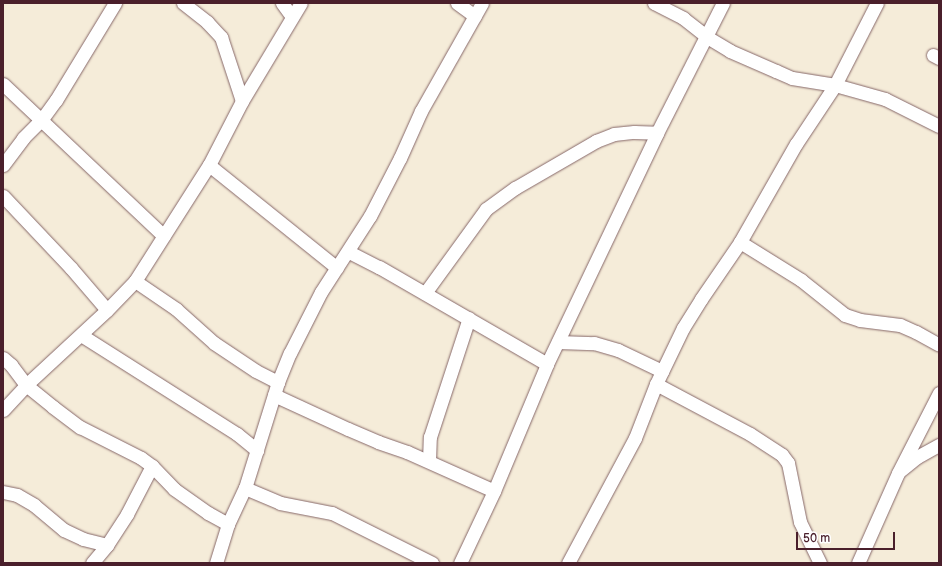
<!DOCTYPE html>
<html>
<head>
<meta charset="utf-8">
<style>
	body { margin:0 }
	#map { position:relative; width:942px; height:566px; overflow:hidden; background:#f5ecd9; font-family:"Balsamiq Sans",sans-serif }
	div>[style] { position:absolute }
	.roads { filter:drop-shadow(0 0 1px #866768) drop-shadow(0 0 1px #866768) }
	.minor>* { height:13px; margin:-6.5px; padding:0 6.5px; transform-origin:6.5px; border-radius:6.5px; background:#fff }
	span { translate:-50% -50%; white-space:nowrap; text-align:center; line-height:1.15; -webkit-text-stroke:3.5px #fff; paint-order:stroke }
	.frame { position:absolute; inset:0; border:4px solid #4a1f2b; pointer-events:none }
	.scale { position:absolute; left:796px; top:532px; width:99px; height:18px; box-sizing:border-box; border:2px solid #4a1f2b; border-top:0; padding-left:5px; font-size:12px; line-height:14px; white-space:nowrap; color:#4a1f2b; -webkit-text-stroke:3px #fff; paint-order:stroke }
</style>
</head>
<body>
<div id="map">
	<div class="roads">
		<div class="minor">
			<div style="left:183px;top:3px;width:31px;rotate:38deg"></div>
			<div style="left:207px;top:22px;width:21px;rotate:47deg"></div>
			<div style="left:221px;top:37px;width:67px;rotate:71.8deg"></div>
			<div style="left:282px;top:3px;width:17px;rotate:54deg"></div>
			<div style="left:457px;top:3px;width:22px;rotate:36deg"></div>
			<div style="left:654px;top:3px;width:33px;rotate:27deg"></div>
			<div style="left:683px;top:18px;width:31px;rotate:38deg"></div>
			<div style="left:707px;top:37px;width:27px;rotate:31deg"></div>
			<div style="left:730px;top:51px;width:50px;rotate:23.5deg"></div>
			<div style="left:776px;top:71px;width:17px;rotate:24deg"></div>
			<div style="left:792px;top:78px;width:44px;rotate:9.2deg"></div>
			<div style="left:835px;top:85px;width:52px;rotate:15.6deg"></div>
			<div style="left:885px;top:99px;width:60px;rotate:26.6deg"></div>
			<div style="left:933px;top:55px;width:7px;rotate:27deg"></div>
			<div style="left:3px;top:84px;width:221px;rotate:43.4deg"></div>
			<div style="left:3px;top:165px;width:34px;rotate:-53deg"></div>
			<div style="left:23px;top:138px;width:27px;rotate:-45deg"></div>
			<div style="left:42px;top:119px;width:24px;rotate:-54deg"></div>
			<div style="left:56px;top:100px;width:114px;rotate:-58.7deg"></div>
			<div style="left:209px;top:165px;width:164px;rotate:38.8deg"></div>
			<div style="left:3px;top:196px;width:99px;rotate:46.6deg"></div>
			<div style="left:71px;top:268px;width:55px;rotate:49.4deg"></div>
			<div style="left:740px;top:242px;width:113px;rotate:-60.3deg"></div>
			<div style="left:796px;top:144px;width:71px;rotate:-56.5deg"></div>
			<div style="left:835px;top:85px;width:92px;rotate:-62.9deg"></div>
			<div style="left:349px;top:252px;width:34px;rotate:27deg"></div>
			<div style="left:379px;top:267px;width:194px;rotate:30deg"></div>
			<div style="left:135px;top:281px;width:50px;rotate:34.3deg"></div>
			<div style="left:176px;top:309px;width:51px;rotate:41.8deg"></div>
			<div style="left:214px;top:343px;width:50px;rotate:33.7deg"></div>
			<div style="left:256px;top:371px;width:25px;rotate:27deg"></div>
			<div style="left:425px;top:293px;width:104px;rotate:-54deg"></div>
			<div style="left:486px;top:209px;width:36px;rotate:-36deg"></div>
			<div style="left:515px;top:188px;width:94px;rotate:-30.1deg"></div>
			<div style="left:596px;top:141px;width:19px;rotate:-21deg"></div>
			<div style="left:614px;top:134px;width:20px;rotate:-6deg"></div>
			<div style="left:634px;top:132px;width:23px;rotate:2deg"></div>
			<div style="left:81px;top:335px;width:185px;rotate:32.4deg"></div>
			<div style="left:237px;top:434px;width:26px;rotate:39deg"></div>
			<div style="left:558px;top:342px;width:36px;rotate:2deg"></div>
			<div style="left:594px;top:343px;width:25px;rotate:16deg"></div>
			<div style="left:618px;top:350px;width:49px;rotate:25.5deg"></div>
			<div style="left:3px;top:358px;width:11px;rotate:41deg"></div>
			<div style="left:11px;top:365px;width:25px;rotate:53deg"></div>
			<div style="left:26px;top:385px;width:35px;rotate:39deg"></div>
			<div style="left:53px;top:407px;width:34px;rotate:37deg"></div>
			<div style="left:80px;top:427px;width:68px;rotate:26.9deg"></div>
			<div style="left:141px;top:458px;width:14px;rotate:36deg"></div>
			<div style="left:152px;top:466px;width:32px;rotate:46deg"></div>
			<div style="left:174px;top:489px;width:42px;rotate:35.2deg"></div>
			<div style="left:208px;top:513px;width:23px;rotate:29deg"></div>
			<div style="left:656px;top:384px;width:106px;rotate:28deg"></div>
			<div style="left:750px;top:434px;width:38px;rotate:33deg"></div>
			<div style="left:782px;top:455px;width:10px;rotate:53deg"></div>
			<div style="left:788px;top:463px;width:60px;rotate:78.5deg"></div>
			<div style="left:800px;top:522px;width:46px;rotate:64deg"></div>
			<div style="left:274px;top:395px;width:81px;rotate:24.7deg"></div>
			<div style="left:348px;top:429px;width:33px;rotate:23deg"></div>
			<div style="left:378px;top:442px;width:31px;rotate:19deg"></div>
			<div style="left:407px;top:452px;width:95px;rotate:24.1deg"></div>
			<div style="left:3px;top:410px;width:34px;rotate:-47deg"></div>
			<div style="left:26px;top:385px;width:110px;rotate:-42.8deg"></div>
			<div style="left:107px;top:310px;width:40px;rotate:-46deg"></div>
			<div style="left:135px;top:281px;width:138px;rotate:-57.5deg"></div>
			<div style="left:209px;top:165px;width:72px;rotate:-62.7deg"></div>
			<div style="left:242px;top:101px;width:114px;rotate:-59deg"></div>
			<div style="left:429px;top:461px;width:24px;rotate:-88deg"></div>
			<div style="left:430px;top:437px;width:125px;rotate:-71.9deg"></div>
			<div style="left:901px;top:470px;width:21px;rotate:-39deg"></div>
			<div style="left:917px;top:457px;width:25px;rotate:-29deg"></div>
			<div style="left:245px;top:488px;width:38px;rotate:23deg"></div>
			<div style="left:280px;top:503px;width:53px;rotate:10.9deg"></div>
			<div style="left:332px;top:513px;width:112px;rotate:26.6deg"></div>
			<div style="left:3px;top:492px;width:14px;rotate:12deg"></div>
			<div style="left:17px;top:495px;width:20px;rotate:30deg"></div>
			<div style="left:34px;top:505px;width:39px;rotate:40deg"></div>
			<div style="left:64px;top:530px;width:21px;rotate:25deg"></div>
			<div style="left:83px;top:539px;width:25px;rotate:14deg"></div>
			<div style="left:92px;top:563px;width:23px;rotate:-50deg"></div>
			<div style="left:107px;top:545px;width:37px;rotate:-57deg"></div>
			<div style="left:127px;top:514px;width:54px;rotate:-62.5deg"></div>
			<div style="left:216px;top:563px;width:41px;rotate:-72.9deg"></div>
			<div style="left:228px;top:524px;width:40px;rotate:-65deg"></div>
			<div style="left:245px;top:488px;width:111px;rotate:-72.7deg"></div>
			<div style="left:278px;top:382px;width:31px;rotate:-68deg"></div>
			<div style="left:290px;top:353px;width:68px;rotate:-63.1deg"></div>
			<div style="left:321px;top:292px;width:90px;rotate:-57.2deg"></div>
			<div style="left:370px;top:216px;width:65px;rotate:-62.7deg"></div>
			<div style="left:400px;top:158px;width:51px;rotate:-65.9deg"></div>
			<div style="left:421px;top:111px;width:124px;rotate:-60.5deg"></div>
			<div style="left:460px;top:563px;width:80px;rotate:-64.7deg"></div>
			<div style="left:494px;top:491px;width:138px;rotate:-67.3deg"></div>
			<div style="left:547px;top:364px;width:256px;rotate:-64.5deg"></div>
			<div style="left:657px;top:133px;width:146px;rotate:-63.1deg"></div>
			<div style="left:568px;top:563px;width:142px;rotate:-61.8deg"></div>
			<div style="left:635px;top:438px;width:58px;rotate:-68.7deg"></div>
			<div style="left:656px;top:384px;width:62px;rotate:-64.3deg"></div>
			<div style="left:683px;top:328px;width:34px;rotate:-58deg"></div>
			<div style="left:701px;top:299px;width:69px;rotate:-55.6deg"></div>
			<div style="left:740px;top:242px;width:72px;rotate:31.9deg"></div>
			<div style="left:801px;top:280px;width:56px;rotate:38.5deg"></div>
			<div style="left:845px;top:315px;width:16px;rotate:18deg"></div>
			<div style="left:860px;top:320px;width:40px;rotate:7.1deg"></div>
			<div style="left:900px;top:325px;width:17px;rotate:24deg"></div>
			<div style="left:916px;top:332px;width:26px;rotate:29deg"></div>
			<div style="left:858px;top:563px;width:98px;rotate:-66deg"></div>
			<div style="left:898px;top:473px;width:90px;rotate:-62.9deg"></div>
		</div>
	</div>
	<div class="frame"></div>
	<div class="scale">50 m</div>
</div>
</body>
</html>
